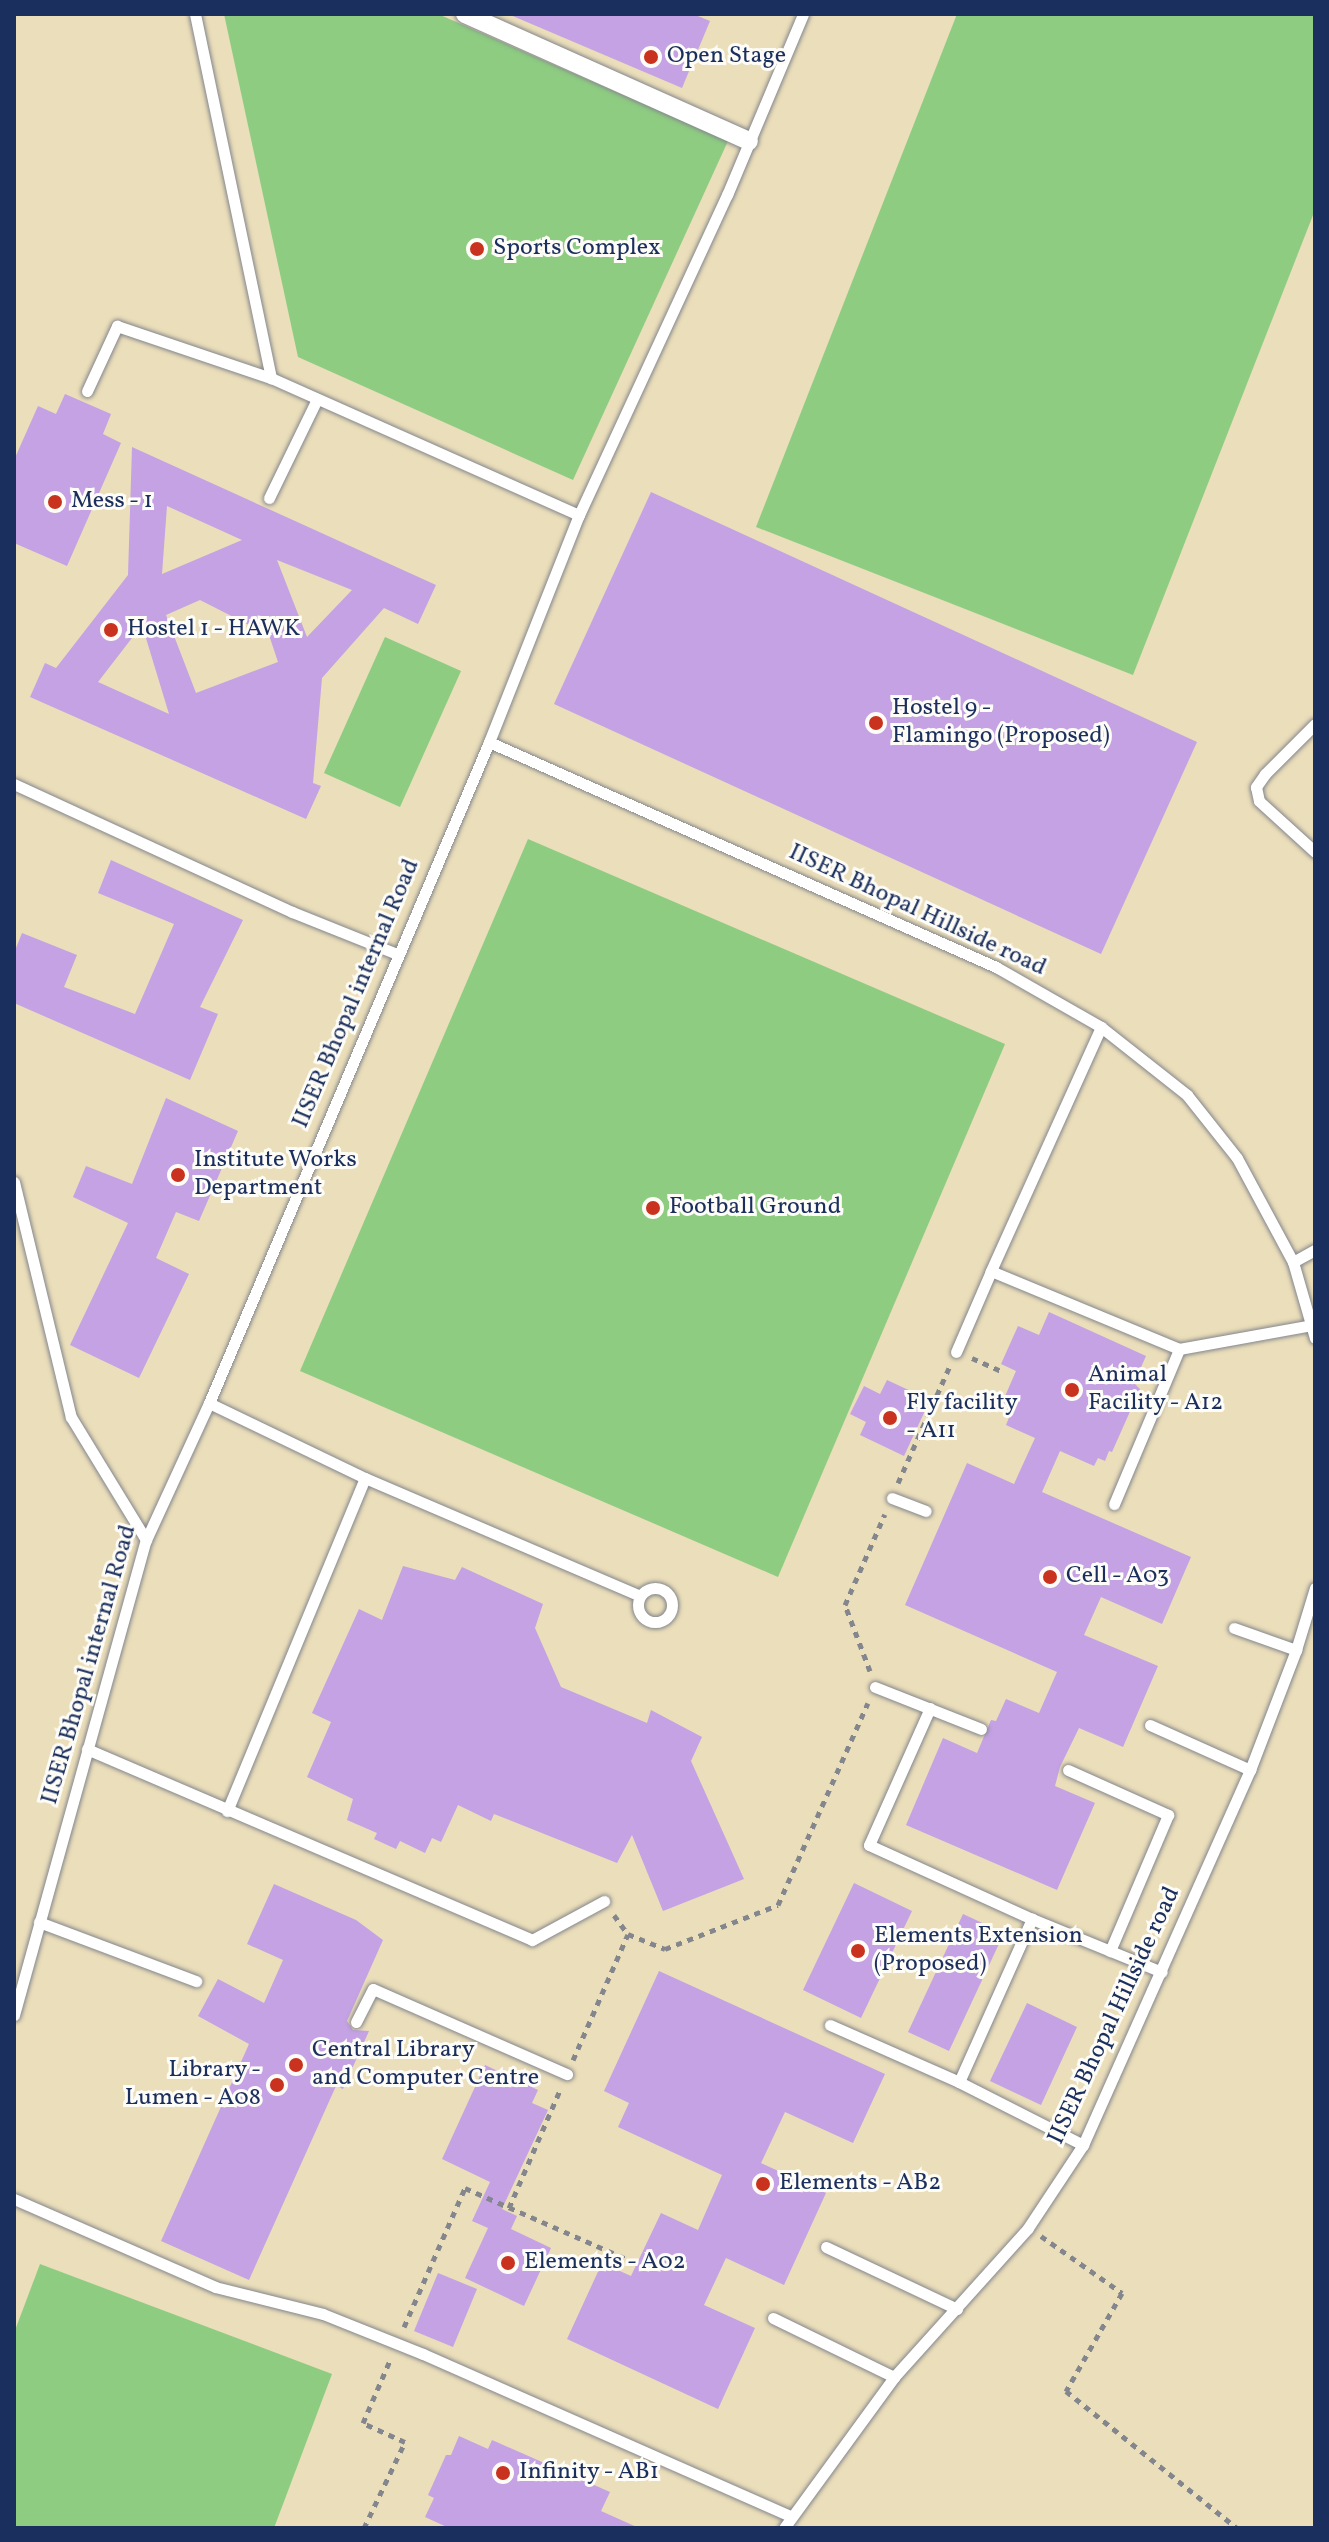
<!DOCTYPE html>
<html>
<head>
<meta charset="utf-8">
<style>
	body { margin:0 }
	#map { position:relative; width:1329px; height:2542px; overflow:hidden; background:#ebdeba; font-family:Vollkorn,serif }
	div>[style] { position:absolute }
	.green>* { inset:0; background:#8ecc82 }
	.building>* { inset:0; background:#c4a2e4 }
	.path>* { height:5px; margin-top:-2.5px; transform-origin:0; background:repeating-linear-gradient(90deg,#83868c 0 6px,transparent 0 12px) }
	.roads { filter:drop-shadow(0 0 2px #83868c) drop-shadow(0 0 2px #83868c) }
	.service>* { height:11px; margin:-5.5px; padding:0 5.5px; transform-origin:5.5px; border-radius:5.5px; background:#fff }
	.service>.ring { margin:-5.5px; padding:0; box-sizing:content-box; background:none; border:11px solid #fff; border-radius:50% }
	.pedestrian>* { height:18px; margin:-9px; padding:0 9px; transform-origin:9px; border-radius:9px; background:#fff }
	.dots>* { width:22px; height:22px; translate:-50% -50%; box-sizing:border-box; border:4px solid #fdfcf7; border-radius:50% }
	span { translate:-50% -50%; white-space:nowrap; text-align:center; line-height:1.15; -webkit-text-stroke:6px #fdfcf7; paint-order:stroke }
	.poi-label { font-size:24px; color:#1b2f5e }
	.left { translate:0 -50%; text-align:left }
	.right { translate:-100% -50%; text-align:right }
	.street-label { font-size:24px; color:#1b2f5e }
	.frame { position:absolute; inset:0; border:16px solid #1b2f5e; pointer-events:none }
</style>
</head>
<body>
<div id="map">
	<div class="green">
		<div style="clip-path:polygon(224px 14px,438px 14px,728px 141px,573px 480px,298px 357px)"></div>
		<div style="clip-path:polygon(957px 14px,1315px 14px,1315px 210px,1133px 675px,756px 527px)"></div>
		<div style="clip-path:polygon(385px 637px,461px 671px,400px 807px,324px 773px)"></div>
		<div style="clip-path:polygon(528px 839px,1005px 1044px,778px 1577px,300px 1371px)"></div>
		<div style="clip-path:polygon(40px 2264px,332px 2374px,274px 2528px,14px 2528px,14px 2333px)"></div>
	</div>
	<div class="building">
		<div style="clip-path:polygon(508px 14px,693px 14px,710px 21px,682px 88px)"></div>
		<div style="clip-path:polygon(65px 394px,111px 414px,103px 434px,121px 443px,67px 566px,14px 543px,14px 460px,38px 406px,56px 414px)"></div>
		<div style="clip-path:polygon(evenodd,132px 447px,436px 585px,418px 624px,384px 608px,322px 678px,313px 783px,321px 786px,306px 819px,30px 697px,45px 663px,56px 668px,128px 575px,132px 447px,167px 506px,242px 540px,162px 574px,167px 506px,132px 447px,277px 560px,352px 590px,307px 637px,277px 560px,132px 447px,200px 600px,269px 635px,278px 662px,196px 693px,166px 615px,200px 600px,132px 447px,142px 625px,169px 714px,98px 682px,142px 625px)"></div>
		<div style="clip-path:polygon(651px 492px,1197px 742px,1101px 954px,554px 704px)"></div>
		<div style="clip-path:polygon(111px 860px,243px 920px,200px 1007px,218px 1014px,190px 1080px,14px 1003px,14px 953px,22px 933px,77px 955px,64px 987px,135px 1014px,174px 924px,98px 893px)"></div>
		<div style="clip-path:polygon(166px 1098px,238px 1131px,199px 1221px,176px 1212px,156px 1258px,189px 1274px,139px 1378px,70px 1345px,128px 1223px,73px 1197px,86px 1166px,132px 1184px)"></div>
		<div style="clip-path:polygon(1049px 1312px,1146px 1356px,1134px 1383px,1140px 1389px,1112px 1452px,1109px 1451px,1105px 1461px,1098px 1458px,1094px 1466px,1060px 1451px,1042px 1492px,1191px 1557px,1162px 1624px,1101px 1597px,1084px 1635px,1158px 1666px,1123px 1747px,1079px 1728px,1060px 1767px,1055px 1786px,1095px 1803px,1057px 1890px,906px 1825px,943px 1738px,977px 1753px,991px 1720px,996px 1721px,1006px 1699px,1039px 1713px,1057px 1672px,905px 1605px,967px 1463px,1014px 1484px,1035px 1438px,1006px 1425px,1010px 1415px,999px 1410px,1016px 1371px,1001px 1364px,1018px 1326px,1039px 1335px)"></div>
		<div style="clip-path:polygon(887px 1380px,930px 1400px,904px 1456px,860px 1435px,866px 1422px,850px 1414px,864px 1386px,880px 1394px)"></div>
		<div style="clip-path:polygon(403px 1566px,455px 1580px,462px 1567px,543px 1604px,535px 1628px,561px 1687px,647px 1723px,651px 1710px,702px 1737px,691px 1761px,744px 1879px,663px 1911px,632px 1835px,617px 1863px,494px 1814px,491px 1821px,458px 1805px,441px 1842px,432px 1838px,425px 1853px,400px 1841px,396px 1849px,374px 1839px,377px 1833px,347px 1820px,353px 1799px,307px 1777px,331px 1722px,312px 1713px,359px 1609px,382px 1620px)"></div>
		<div style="clip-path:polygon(854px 1883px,912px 1911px,861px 2018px,803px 1990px)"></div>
		<div style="clip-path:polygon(274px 1884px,356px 1920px,383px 1940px,347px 2021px,353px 2030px,369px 2031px,343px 2089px,336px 2086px,249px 2280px,161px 2241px,249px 2044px,198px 2016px,218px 1979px,264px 2003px,283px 1960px,247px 1944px)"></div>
		<div style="clip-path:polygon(963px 1914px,1004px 1933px,949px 2051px,908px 2032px)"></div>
		<div style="clip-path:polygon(659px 1971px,885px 2074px,853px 2143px,785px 2112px,761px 2163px,826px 2193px,784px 2285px,726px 2258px,704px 2305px,755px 2328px,718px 2409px,567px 2339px,602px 2263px,631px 2276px,661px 2213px,698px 2230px,722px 2175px,618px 2127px,629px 2103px,604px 2091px)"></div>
		<div style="clip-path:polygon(1027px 2003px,1077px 2027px,1041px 2105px,990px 2081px)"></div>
		<div style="clip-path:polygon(485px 2065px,538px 2090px,532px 2103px,548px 2110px,502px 2209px,517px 2216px,511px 2229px,551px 2248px,524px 2306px,465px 2278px,488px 2228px,472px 2221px,490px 2182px,442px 2159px)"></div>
		<div style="clip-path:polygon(438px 2273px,477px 2289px,453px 2347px,414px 2331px)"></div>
		<div style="clip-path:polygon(459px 2436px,488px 2449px,492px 2440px,610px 2492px,601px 2511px,639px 2528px,449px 2528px,425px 2517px,434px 2498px,428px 2495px,446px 2455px,451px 2455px)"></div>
	</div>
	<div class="path">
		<div style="left:972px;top:1358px;width:35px;rotate:24deg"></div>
		<div style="left:898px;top:1483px;width:126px;rotate:-66.1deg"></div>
		<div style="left:870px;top:1671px;width:71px;rotate:-110.7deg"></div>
		<div style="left:845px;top:1605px;width:99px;rotate:-66.3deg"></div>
		<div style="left:614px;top:1915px;width:24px;rotate:54deg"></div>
		<div style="left:628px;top:1934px;width:40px;rotate:22deg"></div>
		<div style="left:665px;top:1949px;width:121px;rotate:-21.3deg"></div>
		<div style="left:778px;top:1905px;width:221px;rotate:-66deg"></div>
		<div style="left:573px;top:2060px;width:137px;rotate:-66.4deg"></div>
		<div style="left:509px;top:2208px;width:131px;rotate:-66.6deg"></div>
		<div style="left:1041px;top:2236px;width:99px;rotate:35.1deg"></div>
		<div style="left:1122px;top:2293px;width:113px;rotate:119.7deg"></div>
		<div style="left:1066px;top:2391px;width:219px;rotate:38.7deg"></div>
		<div style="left:404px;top:2327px;width:152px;rotate:-66.3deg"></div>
		<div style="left:465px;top:2188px;width:179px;rotate:23.7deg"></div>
		<div style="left:364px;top:2528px;width:95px;rotate:-64.5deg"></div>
		<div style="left:405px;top:2442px;width:46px;rotate:-155.7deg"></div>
		<div style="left:363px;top:2423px;width:71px;rotate:-66.7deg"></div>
	</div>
	<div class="roads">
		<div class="service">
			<div style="left:195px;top:14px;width:372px;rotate:78.2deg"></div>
			<div style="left:271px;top:378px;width:337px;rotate:24deg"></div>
			<div style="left:87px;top:391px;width:72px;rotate:-65.2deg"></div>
			<div style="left:117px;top:326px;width:163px;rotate:18.7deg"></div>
			<div style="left:269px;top:498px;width:110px;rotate:-64.1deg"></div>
			<div style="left:1315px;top:724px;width:71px;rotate:135deg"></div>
			<div style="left:1265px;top:774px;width:16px;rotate:125deg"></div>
			<div style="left:1256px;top:787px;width:14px;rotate:78deg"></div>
			<div style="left:1259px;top:801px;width:76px;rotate:42.3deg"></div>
			<div style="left:489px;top:742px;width:555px;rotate:23.93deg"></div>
			<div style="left:996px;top:967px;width:121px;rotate:29.7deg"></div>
			<div style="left:1101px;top:1027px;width:110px;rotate:38.3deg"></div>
			<div style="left:1187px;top:1095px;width:80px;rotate:51.6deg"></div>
			<div style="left:1237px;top:1158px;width:118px;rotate:61.7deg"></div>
			<div style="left:1293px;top:1262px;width:79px;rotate:73.9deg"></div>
			<div style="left:14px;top:784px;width:306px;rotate:24.7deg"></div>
			<div style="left:292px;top:912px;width:113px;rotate:21.8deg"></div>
			<div style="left:1101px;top:1027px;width:268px;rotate:114.3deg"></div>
			<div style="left:991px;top:1271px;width:204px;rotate:22.5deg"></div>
			<div style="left:1179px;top:1349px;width:136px;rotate:-10.2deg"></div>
			<div style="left:14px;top:1182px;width:242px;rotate:76.4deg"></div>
			<div style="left:71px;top:1417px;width:144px;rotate:58.6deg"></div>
			<div style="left:1293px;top:1262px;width:25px;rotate:-29deg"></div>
			<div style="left:956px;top:1352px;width:88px;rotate:-66.6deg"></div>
			<div style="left:209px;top:1403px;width:173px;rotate:25.7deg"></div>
			<div style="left:365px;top:1478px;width:299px;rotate:23.2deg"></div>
			<div style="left:892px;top:1498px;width:36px;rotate:21deg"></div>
			<div style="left:1114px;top:1504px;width:168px;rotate:-67.2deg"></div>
			<div class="ring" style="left:638px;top:1588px;width:23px;height:23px"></div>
			<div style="left:1234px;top:1628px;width:66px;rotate:19.5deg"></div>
			<div style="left:875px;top:1687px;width:114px;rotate:21.6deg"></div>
			<div style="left:930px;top:1708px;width:150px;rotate:114deg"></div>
			<div style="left:869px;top:1845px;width:179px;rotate:24.4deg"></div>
			<div style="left:1032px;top:1919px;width:140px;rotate:22.2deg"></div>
			<div style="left:1150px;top:1725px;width:110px;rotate:24.2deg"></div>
			<div style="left:87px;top:1749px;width:484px;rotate:23.2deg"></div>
			<div style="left:532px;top:1940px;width:82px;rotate:-28.4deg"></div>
			<div style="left:1068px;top:1770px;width:110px;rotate:24.2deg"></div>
			<div style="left:1168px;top:1815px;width:148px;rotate:113.1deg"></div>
			<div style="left:227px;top:1811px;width:360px;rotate:-67.5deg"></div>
			<div style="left:39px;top:1922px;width:168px;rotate:20.6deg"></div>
			<div style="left:14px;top:2015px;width:493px;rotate:-74.5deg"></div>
			<div style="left:146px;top:1540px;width:151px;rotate:-65.3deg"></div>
			<div style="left:209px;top:1403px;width:718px;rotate:-67.04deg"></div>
			<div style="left:489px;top:742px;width:244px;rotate:-68.4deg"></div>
			<div style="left:579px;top:515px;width:353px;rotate:-65.2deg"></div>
			<div style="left:727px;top:195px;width:196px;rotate:-67.2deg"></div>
			<div style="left:356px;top:2022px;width:37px;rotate:-63deg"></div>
			<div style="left:373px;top:1989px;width:212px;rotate:23.7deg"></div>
			<div style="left:830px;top:2025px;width:141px;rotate:23.8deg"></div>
			<div style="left:959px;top:2082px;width:139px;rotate:26.9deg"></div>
			<div style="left:959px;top:2082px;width:179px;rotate:-65.9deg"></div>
			<div style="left:14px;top:2199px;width:219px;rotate:23.6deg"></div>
			<div style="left:215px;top:2287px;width:111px;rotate:14deg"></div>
			<div style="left:323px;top:2314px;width:108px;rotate:21.8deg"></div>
			<div style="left:423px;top:2354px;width:402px;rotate:23.8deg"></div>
			<div style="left:826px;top:2247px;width:145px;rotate:25.3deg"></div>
			<div style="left:773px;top:2318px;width:135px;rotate:26deg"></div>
			<div style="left:784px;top:2528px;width:187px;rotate:-53.9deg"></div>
			<div style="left:894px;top:2377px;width:200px;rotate:-48deg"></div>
			<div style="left:1028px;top:2228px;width:100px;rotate:-56.5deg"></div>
			<div style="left:1083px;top:2145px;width:411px;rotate:-66deg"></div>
			<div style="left:1250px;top:1770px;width:129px;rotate:-69deg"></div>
			<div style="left:1296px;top:1650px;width:65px;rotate:-73deg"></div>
		</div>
		<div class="pedestrian">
			<div style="left:465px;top:14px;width:311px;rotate:24.1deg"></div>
		</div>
	</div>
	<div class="dots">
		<div style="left:651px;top:57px;background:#c8321e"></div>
		<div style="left:477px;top:249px;background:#c8321e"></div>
		<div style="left:55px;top:502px;background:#c8321e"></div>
		<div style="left:111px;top:630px;background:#c8321e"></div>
		<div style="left:876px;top:723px;background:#c8321e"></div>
		<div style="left:178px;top:1175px;background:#c8321e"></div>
		<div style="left:653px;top:1208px;background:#c8321e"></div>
		<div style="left:1072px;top:1390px;background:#c8321e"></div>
		<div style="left:890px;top:1418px;background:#c8321e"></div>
		<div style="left:1050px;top:1577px;background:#c8321e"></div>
		<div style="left:858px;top:1951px;background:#c8321e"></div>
		<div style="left:296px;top:2065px;background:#c8321e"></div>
		<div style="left:277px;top:2085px;background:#c8321e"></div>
		<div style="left:763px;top:2184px;background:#c8321e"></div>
		<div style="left:508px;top:2263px;background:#c8321e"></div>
		<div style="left:503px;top:2473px;background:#c8321e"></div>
	</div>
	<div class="poi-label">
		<span class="left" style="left:667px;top:57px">Open Stage</span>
		<span class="left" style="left:493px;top:249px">Sports Complex</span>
		<span class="left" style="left:71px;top:502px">Mess - 1</span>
		<span class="left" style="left:127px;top:630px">Hostel 1 - HAWK</span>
		<span class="left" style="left:892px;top:723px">Hostel 9 -<br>Flamingo (Proposed)</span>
		<span class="left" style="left:194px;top:1175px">Institute Works<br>Department</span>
		<span class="left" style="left:669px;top:1208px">Football Ground</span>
		<span class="left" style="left:1088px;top:1390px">Animal<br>Facility - A12</span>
		<span class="left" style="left:906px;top:1418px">Fly facility<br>- A11</span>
		<span class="left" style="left:1066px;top:1577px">Cell - A03</span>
		<span class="left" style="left:874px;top:1951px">Elements Extension<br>(Proposed)</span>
		<span class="left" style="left:312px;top:2065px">Central Library<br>and Computer Centre</span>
		<span class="right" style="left:261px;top:2085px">Library -<br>Lumen - A08</span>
		<span class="left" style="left:779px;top:2184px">Elements - AB2</span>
		<span class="left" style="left:524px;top:2263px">Elements - A02</span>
		<span class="left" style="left:519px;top:2473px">Infinity - AB1</span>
	</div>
	<div class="street-label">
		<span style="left:917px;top:911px;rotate:25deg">IISER Bhopal Hillside road</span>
		<span style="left:357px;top:994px;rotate:-67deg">IISER Bhopal internal Road</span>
		<span style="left:90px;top:1665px;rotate:-74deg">IISER Bhopal internal Road</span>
		<span style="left:1115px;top:2016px;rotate:-65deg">IISER Bhopal Hillside road</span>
	</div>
	<div class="frame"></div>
</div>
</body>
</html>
